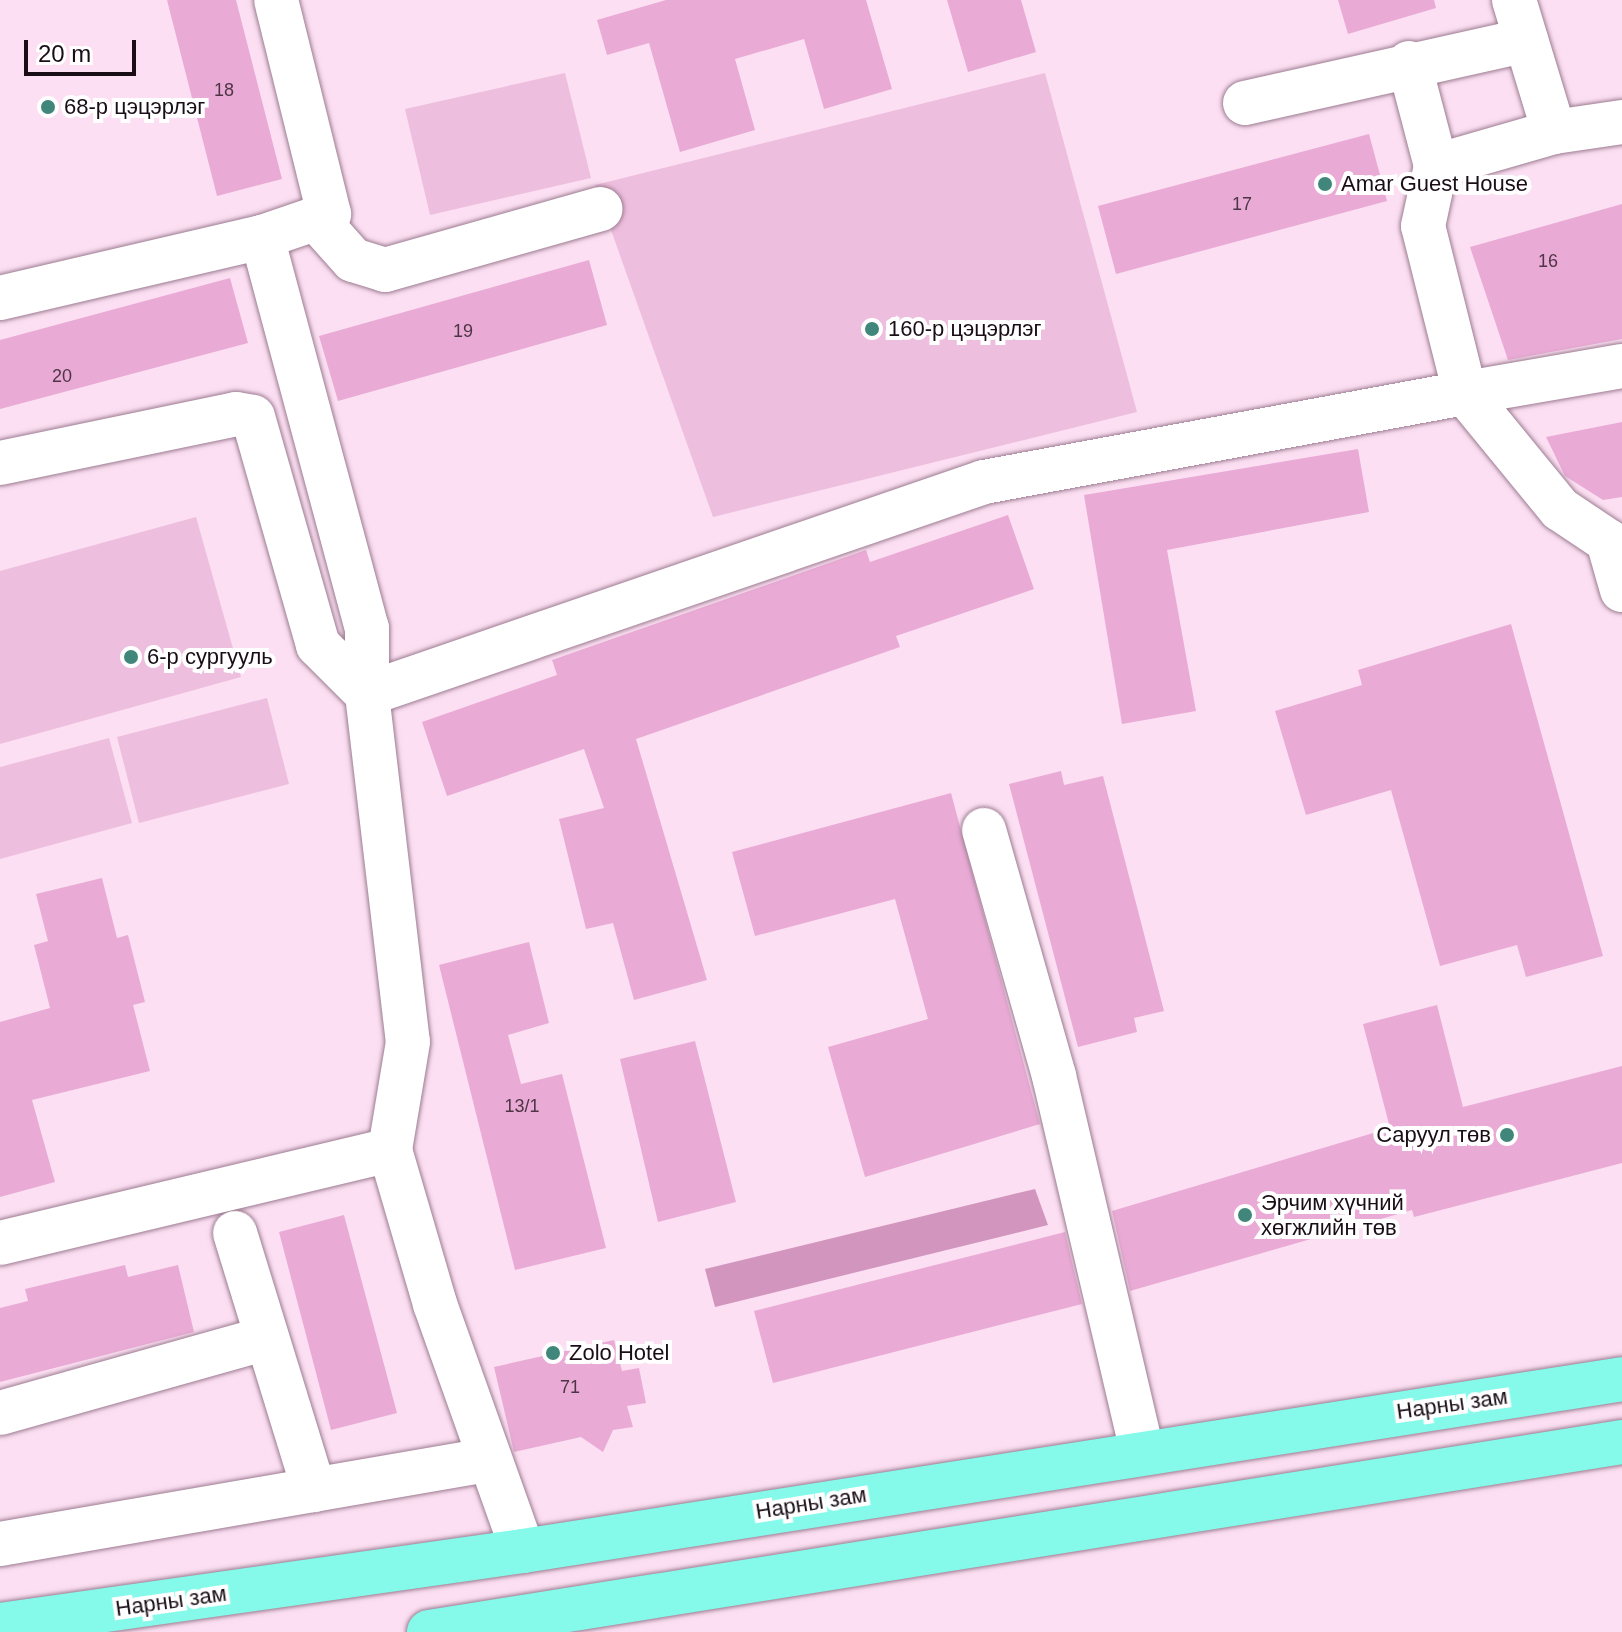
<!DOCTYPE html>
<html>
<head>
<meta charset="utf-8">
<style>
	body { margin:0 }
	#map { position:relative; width:1622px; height:1632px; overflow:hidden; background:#fcdff2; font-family:Arial,sans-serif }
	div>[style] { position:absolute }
	.green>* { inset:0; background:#eebede }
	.forest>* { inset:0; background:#d295be }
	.building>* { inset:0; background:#e9abd5 }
	.roads { filter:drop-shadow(0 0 2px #9c7c91) drop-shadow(0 0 2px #9c7c91) }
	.minor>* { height:44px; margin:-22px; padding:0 22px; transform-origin:22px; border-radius:22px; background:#fff }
	.major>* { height:44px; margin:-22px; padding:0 22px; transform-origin:22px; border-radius:22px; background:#85faea }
	.dots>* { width:22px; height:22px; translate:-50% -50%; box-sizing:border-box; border:4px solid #fff; border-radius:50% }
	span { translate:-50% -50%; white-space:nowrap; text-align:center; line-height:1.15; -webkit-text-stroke:8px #fff; paint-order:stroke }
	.number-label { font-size:18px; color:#4e3546 }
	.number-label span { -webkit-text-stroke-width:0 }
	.poi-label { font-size:22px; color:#1a0e16 }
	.left { translate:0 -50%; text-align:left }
	.right { translate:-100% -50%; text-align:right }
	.street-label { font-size:22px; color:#1a0e16 }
	.scale { position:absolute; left:24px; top:40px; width:112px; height:36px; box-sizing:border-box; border:4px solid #1a0e16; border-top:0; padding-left:10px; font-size:24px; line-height:28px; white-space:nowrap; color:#1a0e16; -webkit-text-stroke:6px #fff; paint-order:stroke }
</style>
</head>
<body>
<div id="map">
	<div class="green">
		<div style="clip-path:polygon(565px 73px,591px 178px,430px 215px,405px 109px)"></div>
		<div style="clip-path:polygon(1045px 73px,1137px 412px,713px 517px,595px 185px)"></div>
		<div style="clip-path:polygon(196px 517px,241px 677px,0 744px,0 571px)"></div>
		<div style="clip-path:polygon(267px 698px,289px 784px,139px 823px,117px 737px)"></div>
		<div style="clip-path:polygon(109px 738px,132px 823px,0 859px,0 767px)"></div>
	</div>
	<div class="forest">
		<div style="clip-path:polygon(1035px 1189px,1048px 1225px,715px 1307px,705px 1269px)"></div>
	</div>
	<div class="building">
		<div style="clip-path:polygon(167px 0,236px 0,282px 179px,217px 196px)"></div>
		<div style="clip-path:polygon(666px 0,866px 0,892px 89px,824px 109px,804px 39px,735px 59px,755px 130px,680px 152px,649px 43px,607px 55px,597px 20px)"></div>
		<div style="clip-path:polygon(947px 0,1021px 0,1036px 52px,968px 72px)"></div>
		<div style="clip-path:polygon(1338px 0,1434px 0,1436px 8px,1348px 34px)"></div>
		<div style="clip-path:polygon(1369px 134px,1387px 201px,1116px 274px,1098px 206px)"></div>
		<div style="clip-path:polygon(1622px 204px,1622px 339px,1508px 360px,1470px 247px)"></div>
		<div style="clip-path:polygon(589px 260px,607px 325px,338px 401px,319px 336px)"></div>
		<div style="clip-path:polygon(230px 278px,248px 343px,0 409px,0 340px)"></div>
		<div style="clip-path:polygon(1622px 422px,1622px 497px,1603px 500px,1565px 476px,1546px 437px)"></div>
		<div style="clip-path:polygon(1358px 449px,1369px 512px,1167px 550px,1196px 711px,1122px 724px,1084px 495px)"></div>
		<div style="clip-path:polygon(1008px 515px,1034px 589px,896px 636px,900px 647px,636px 739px,707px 980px,634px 1000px,613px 923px,586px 929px,559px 819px,604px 808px,584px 749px,447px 796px,422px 722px,557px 675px,552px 660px,866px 550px,870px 562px)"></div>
		<div style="clip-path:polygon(1511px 624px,1603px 956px,1526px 977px,1517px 945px,1440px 966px,1391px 790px,1306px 815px,1275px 711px,1362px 685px,1358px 670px)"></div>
		<div style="clip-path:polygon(1061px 771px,1064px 785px,1103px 776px,1164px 1011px,1134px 1018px,1137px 1032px,1078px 1047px,1009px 784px)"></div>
		<div style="clip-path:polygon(951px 793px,1040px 1124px,865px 1177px,828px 1047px,928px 1019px,895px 899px,755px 936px,732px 852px)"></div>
		<div style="clip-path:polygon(102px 878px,117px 938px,128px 935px,145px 1002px,133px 1005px,150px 1071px,32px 1100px,55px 1182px,0 1197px,0 1022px,50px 1008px,34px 945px,48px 941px,36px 894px)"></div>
		<div style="clip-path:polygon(529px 942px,549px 1023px,508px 1035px,521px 1084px,562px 1074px,606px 1248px,515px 1270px,439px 965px)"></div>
		<div style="clip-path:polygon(1437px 1005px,1463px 1107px,1622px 1066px,1622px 1163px,1414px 1217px,1412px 1210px,1130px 1291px,1112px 1211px,1390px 1128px,1363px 1024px)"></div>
		<div style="clip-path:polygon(695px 1041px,736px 1202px,658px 1222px,620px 1059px)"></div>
		<div style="clip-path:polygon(344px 1215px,397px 1413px,331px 1430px,279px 1232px)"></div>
		<div style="clip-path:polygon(1065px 1232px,1082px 1304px,773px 1383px,754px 1311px)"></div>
		<div style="clip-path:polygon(125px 1265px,128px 1277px,178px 1265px,194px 1332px,0 1382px,0 1308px,28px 1301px,25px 1289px)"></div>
		<div style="clip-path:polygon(614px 1340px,622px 1371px,639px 1368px,646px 1403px,627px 1406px,633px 1427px,613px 1430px,603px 1452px,581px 1437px,514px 1452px,494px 1367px)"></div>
	</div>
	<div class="roads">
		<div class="minor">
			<div style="left:1514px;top:0;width:138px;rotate:73.1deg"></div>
			<div style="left:1554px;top:132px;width:69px;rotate:-8.4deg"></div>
			<div style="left:1409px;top:63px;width:106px;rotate:75.3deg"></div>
			<div style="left:1245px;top:103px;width:288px;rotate:-12.6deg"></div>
			<div style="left:319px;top:222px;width:51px;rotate:48.2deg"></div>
			<div style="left:353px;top:260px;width:34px;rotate:17deg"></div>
			<div style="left:385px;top:270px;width:224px;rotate:-15.8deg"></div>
			<div style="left:262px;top:237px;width:405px;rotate:75deg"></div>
			<div style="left:367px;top:628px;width:66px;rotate:90deg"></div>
			<div style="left:367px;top:694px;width:350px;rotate:83.3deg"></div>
			<div style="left:408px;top:1042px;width:109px;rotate:99.5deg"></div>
			<div style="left:390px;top:1150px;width:160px;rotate:73.7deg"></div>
			<div style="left:435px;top:1304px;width:262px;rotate:70.4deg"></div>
			<div style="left:0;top:298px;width:269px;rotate:-13.1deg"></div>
			<div style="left:262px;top:237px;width:71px;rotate:-18.9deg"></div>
			<div style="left:329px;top:214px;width:220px;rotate:-103.9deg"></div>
			<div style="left:1622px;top:366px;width:159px;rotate:170.2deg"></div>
			<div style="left:1465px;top:393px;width:150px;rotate:50.7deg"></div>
			<div style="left:1560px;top:509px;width:58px;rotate:33.7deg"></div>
			<div style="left:1608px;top:541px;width:51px;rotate:74.1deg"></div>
			<div style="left:0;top:463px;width:241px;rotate:-11.7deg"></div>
			<div style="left:236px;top:414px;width:17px;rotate:10deg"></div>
			<div style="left:253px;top:417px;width:237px;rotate:74.1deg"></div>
			<div style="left:318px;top:645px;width:69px;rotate:45deg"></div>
			<div style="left:367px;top:694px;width:652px;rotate:-18.96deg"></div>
			<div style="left:984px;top:482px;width:489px;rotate:-10.5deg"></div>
			<div style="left:1465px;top:393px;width:172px;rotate:-104.1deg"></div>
			<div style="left:1423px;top:226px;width:61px;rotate:-77.8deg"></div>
			<div style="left:1436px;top:166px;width:123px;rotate:-16.1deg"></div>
			<div style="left:984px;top:830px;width:256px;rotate:74.1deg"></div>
			<div style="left:1054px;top:1076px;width:384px;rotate:76.8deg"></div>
			<div style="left:235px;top:1233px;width:269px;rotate:72.9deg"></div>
			<div style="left:0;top:1243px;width:401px;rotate:-13.4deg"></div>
			<div style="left:0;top:1413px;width:277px;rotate:-15.7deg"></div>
			<div style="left:0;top:1544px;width:497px;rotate:-9.8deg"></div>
		</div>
		<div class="major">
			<div style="left:0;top:1625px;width:528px;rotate:-8.05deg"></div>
			<div style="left:523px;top:1551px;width:1112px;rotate:-8.89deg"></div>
			<div style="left:429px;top:1632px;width:1208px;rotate:-9.05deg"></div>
		</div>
	</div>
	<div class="dots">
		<div style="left:48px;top:107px;background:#41867a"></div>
		<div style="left:1325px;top:184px;background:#41867a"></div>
		<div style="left:872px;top:329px;background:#41867a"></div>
		<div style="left:131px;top:657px;background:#41867a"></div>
		<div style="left:1507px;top:1135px;background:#41867a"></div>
		<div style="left:1245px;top:1215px;background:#41867a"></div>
		<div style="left:553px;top:1353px;background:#41867a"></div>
	</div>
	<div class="number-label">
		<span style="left:224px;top:90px">18</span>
		<span style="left:1242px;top:204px">17</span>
		<span style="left:1548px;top:261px">16</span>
		<span style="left:463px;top:331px">19</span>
		<span style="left:62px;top:376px">20</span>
		<span style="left:522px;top:1106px">13/1</span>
		<span style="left:570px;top:1387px">71</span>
	</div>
	<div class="poi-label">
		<span class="left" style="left:64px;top:107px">68-р цэцэрлэг</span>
		<span class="left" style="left:1341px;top:184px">Amar Guest House</span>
		<span class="left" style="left:888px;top:329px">160-р цэцэрлэг</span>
		<span class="left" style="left:147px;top:657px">6-р сургууль</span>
		<span class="right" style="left:1491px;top:1135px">Саруул төв</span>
		<span class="left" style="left:1261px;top:1215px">Эрчим хүчний<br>хөгжлийн төв</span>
		<span class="left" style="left:569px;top:1353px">Zolo Hotel</span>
	</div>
	<div class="street-label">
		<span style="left:1452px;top:1404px;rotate:-8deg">Нарны зам</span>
		<span style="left:811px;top:1503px;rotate:-9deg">Нарны зам</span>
		<span style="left:171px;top:1601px;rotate:-8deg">Нарны зам</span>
	</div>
	<div class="scale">20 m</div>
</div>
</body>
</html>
